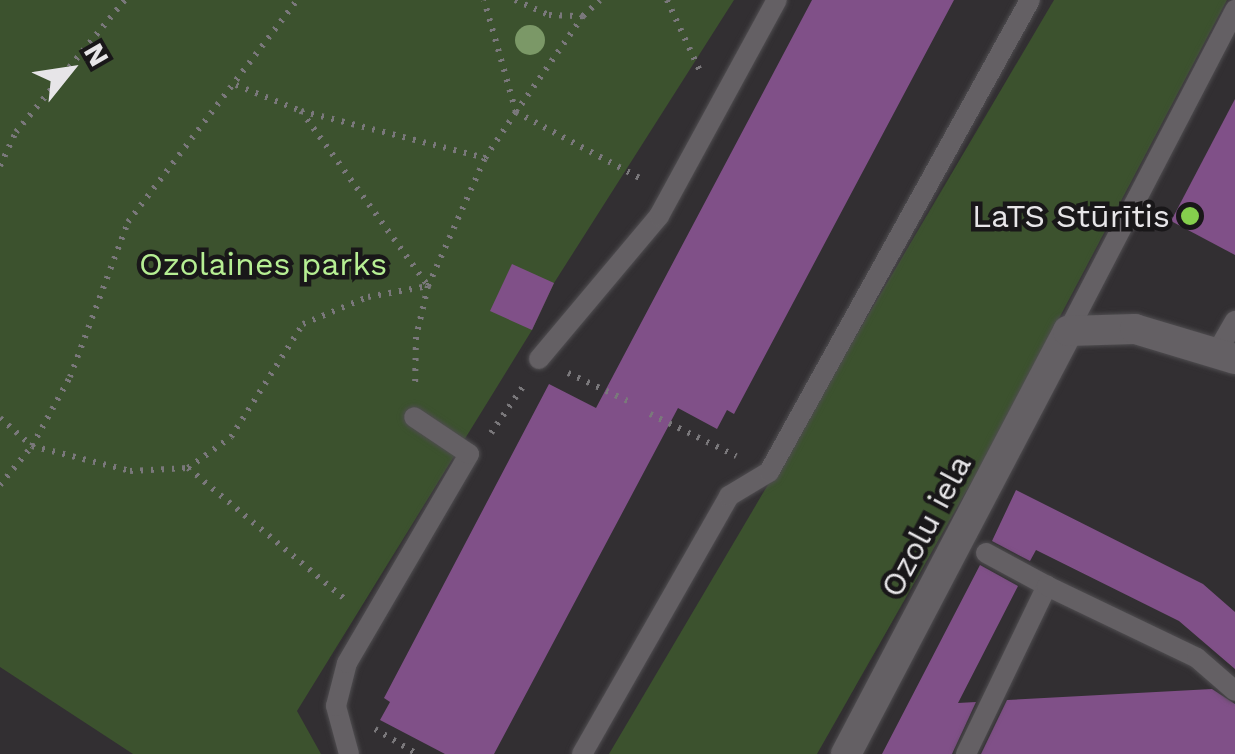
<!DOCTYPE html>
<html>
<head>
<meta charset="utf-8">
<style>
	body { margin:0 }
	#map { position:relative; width:1235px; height:754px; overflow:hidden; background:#322f32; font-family:"Work Sans",sans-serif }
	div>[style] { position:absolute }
	.green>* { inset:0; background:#3c522e }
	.building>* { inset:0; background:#805088 }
	.path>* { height:6px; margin-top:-3px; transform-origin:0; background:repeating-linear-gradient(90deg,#7a787b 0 2.5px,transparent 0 10.5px) }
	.roads { filter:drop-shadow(0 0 2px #4f4d50) drop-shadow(0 0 2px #4f4d50) }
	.lane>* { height:20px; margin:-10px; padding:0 10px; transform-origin:10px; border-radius:10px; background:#646064 }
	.street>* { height:30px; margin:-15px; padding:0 15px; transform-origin:15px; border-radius:15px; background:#646064 }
	.trees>* { width:30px; height:30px; margin:-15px; border-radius:50%; background:#7b9867 }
	.dots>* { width:28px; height:28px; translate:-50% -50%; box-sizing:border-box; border:5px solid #191719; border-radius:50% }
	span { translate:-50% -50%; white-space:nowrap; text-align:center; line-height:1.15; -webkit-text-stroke:9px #191719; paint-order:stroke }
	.poi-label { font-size:32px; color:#e7e5e8 }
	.right { translate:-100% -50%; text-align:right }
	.park-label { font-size:32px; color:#b6ee93 }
	.street-label { font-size:32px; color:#e7e5e8 }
	.north { position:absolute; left:20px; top:20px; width:100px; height:100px; -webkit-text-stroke:8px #191719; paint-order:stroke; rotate:60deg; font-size:28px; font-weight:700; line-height:40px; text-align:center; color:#e7e5e8 }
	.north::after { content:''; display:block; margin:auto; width:35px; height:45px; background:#e7e5e8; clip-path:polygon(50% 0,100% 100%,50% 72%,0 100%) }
</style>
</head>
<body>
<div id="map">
	<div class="green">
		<div style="clip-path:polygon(0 0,734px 0,554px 283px,532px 330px,297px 711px,321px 754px,133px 754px,0 667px)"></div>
		<div style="clip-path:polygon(1054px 0,1227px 0,988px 453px,817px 754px,609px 754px)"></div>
	</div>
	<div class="building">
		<div style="clip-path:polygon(812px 0,954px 0,734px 414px,727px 410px,717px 429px,678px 408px,494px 754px,445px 754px,380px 720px,390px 702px,384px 698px,549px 384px,596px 408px)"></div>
		<div style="clip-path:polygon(1235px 99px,1235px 255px,1171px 221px)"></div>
		<div style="clip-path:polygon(512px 264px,554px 283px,532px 330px,490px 311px)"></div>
		<div style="clip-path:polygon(1016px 490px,1203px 584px,1235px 612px,1235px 669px,1179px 621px,1036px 550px,1030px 561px,992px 541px)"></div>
		<div style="clip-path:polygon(980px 565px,1018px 586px,958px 703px,976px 702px,952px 754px,882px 754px)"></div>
		<div style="clip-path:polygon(1212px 689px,1235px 704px,1235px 754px,981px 754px,1007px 700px)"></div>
	</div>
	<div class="path">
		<div style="left:515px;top:0;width:37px;rotate:24deg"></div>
		<div style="left:549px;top:15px;width:34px;rotate:2deg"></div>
		<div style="left:583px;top:16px;width:23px;rotate:-43deg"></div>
		<div style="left:667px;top:0;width:78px;rotate:65.1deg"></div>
		<div style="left:583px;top:16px;width:117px;rotate:124.9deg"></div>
		<div style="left:516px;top:112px;width:146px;rotate:28.1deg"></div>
		<div style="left:236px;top:85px;width:70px;rotate:21.8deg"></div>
		<div style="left:301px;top:111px;width:190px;rotate:14.3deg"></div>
		<div style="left:301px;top:111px;width:216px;rotate:54deg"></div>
		<div style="left:428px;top:286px;width:52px;rotate:103.2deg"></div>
		<div style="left:416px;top:337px;width:50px;rotate:91.1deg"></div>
		<div style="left:0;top:166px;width:38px;rotate:-65deg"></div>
		<div style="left:16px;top:132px;width:171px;rotate:-50.5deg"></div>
		<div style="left:568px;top:373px;width:73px;rotate:25.2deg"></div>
		<div style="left:650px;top:414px;width:96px;rotate:26deg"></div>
		<div style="left:0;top:418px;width:43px;rotate:41.2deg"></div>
		<div style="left:32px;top:446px;width:101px;rotate:14.3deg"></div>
		<div style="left:130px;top:471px;width:58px;rotate:-3deg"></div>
		<div style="left:188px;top:468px;width:53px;rotate:-35.8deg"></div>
		<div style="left:231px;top:437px;width:134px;rotate:-57.5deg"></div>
		<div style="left:303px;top:324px;width:70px;rotate:-22.6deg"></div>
		<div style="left:368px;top:297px;width:61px;rotate:-10.4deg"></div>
		<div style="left:428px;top:286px;width:140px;rotate:-66deg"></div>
		<div style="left:485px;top:158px;width:55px;rotate:-56deg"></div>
		<div style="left:516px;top:112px;width:116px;rotate:-105.9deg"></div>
		<div style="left:491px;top:433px;width:58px;rotate:-55.5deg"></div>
		<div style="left:188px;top:468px;width:209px;rotate:39.9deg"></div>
		<div style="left:0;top:485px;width:50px;rotate:-50.6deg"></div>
		<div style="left:32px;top:446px;width:79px;rotate:-61.2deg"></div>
		<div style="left:70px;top:377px;width:165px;rotate:-69.5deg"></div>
		<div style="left:128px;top:222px;width:279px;rotate:-52.7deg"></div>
		<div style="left:375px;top:729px;width:49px;rotate:30.8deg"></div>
	</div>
	<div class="roads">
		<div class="lane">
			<div style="left:1068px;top:331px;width:362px;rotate:-62.5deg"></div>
			<div style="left:1217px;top:352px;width:36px;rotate:-60deg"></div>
			<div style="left:539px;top:359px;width:187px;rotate:-50deg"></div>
			<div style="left:659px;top:216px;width:246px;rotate:-61.4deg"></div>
			<div style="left:986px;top:553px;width:69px;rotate:28.4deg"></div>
			<div style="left:349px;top:754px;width:50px;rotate:-105.2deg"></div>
			<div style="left:336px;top:706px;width:44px;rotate:-75.7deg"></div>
			<div style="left:347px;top:663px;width:242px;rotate:-59.7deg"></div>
			<div style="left:469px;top:454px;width:66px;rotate:-146.1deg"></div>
			<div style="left:582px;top:754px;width:297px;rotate:-60.3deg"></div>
			<div style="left:729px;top:496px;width:47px;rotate:-31deg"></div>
			<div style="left:769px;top:472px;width:539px;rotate:-61.06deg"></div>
			<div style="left:966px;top:754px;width:187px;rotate:-64.3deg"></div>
			<div style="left:1047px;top:586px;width:166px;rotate:25.6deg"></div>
			<div style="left:1197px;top:658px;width:50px;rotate:41deg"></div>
		</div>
		<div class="street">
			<div style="left:846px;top:754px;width:478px;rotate:-62.3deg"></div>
			<div style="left:1068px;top:331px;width:67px;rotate:-1.7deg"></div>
			<div style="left:1135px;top:329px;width:104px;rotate:16.7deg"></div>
		</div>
	</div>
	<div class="trees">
		<div style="left:530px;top:40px"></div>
	</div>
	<div class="dots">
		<div style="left:1190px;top:216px;background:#85cf4d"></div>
	</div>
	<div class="poi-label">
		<span class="right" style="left:1170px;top:216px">LaTS Stūrītis</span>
	</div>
	<div class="park-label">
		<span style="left:263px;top:264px">Ozolaines parks</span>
	</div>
	<div class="street-label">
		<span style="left:926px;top:526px;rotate:-62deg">Ozolu iela</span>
	</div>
	<div class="north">N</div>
</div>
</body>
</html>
